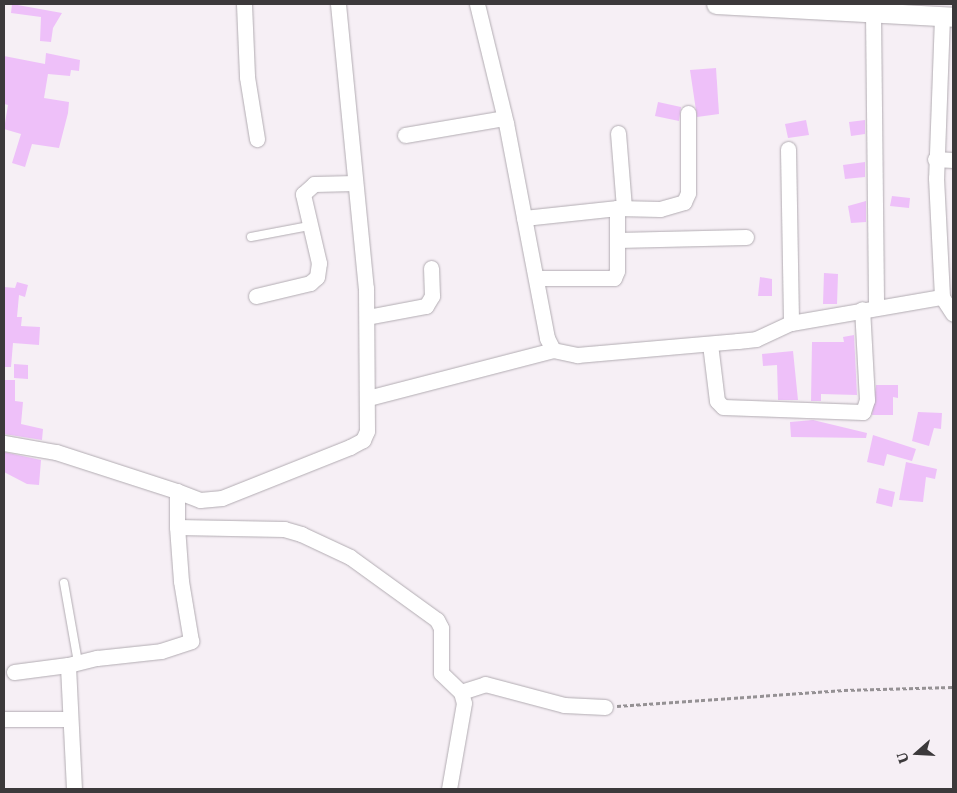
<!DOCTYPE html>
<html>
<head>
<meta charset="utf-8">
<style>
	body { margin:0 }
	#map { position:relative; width:957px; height:793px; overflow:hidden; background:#f6eff5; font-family:"Roboto Serif",serif }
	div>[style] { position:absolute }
	.building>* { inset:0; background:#eec0f9 }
	.path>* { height:2.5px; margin-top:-1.25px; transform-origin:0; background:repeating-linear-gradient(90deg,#959194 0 4px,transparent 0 6.5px) }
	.roads { filter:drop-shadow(0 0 1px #b2acb2) drop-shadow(0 0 1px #b2acb2) }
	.service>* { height:8px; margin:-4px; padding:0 4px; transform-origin:4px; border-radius:4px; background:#fff }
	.minor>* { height:15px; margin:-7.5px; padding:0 7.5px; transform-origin:7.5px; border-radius:7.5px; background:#fff }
	.tertiary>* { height:19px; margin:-9.5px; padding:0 9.5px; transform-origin:9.5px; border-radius:9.5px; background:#fff }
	span { translate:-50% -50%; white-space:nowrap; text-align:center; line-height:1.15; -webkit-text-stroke:4px #f6eff5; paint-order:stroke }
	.frame { position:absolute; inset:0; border:5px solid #3c393b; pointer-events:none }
	.north { position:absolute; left:892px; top:728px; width:50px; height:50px; -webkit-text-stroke:4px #f6eff5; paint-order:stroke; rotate:251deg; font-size:14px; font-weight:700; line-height:20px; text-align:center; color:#3c393b }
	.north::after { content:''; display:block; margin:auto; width:18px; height:22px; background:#3c393b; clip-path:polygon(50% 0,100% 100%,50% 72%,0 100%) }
</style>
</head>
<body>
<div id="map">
	<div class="building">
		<div style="clip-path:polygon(12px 4px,62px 13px,53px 28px,51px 42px,40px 41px,41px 17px,11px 13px)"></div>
		<div style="clip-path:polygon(46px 53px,80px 60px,79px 71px,71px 70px,70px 76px,48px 74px,44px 98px,69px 102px,68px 113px,59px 148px,32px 144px,25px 167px,12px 163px,21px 134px,4px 129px,8px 105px,4px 104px,4px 56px,45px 64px)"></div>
		<div style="clip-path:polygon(716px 68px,719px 114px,697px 117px,690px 70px)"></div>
		<div style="clip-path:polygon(658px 102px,681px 107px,679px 121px,655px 116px)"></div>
		<div style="clip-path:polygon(806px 120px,809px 135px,788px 138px,785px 124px)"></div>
		<div style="clip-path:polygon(865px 120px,865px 134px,851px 136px,849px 122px)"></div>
		<div style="clip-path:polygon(865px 162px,865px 177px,845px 179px,843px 165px)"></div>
		<div style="clip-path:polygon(892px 196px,910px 198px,909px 208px,890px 206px)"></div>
		<div style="clip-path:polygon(866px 201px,866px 222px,851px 223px,848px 206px)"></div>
		<div style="clip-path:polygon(824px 273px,838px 274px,837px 304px,823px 304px)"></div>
		<div style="clip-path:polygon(760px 277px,772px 279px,772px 296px,758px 296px)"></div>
		<div style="clip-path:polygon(17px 282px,28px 285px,25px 297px,19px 295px,17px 317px,22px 317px,21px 326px,40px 327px,39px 345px,13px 343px,11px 367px,4px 367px,4px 287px,15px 288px)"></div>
		<div style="clip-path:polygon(854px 335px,857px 395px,821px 394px,821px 401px,811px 401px,812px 342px,844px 342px,843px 337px)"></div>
		<div style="clip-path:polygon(793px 351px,798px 400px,778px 400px,777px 365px,763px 366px,762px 354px)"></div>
		<div style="clip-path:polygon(14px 364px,28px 365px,28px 379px,14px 378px)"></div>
		<div style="clip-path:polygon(4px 380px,15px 380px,15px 401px,23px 402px,21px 424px,43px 429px,42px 440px,4px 434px)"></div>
		<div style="clip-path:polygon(876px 385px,898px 385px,898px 398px,893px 397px,893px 415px,872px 415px)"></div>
		<div style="clip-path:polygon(918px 412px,942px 413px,941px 429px,934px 428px,929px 446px,912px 441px)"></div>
		<div style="clip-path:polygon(813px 420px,867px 433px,866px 438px,791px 437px,790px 422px)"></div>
		<div style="clip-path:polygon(873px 435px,916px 449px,912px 461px,887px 454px,884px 466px,867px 462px)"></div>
		<div style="clip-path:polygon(4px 452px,41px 460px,39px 485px,27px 484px,4px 472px)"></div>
		<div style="clip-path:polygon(906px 462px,937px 469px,935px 479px,926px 477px,923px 502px,899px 500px)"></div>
		<div style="clip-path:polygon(879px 488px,895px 492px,892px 507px,876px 503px)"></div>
	</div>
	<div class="path">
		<div style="left:617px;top:706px;width:228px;rotate:-4deg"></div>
		<div style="left:844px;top:690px;width:109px;rotate:-1.6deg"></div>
	</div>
	<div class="roads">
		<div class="service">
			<div style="left:251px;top:237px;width:59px;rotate:-10.7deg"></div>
			<div style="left:64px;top:583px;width:80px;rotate:80deg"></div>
		</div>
		<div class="minor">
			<div style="left:244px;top:4px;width:73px;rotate:87.6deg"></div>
			<div style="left:247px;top:77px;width:63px;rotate:80.8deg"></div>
			<div style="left:338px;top:4px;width:285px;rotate:84.4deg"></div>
			<div style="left:366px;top:288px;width:143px;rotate:89.6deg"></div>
			<div style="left:367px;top:431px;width:10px;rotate:114deg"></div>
			<div style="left:363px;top:440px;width:15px;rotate:152deg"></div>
			<div style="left:350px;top:447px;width:138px;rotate:158.3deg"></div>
			<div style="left:222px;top:498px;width:22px;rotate:175deg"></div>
			<div style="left:200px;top:500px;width:25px;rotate:-159deg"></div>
			<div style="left:177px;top:491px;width:36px;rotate:90deg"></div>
			<div style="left:177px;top:527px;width:107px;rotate:1.1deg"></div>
			<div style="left:284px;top:529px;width:18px;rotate:16deg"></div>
			<div style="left:301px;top:534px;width:54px;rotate:25.1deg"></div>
			<div style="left:350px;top:557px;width:107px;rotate:35.9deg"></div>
			<div style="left:437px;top:620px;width:9px;rotate:63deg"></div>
			<div style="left:441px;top:628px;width:45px;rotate:90deg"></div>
			<div style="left:441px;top:673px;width:28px;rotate:44deg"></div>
			<div style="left:461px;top:692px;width:11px;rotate:75deg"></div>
			<div style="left:464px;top:703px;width:87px;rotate:99.9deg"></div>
			<div style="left:477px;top:4px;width:122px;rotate:76.3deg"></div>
			<div style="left:506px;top:123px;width:219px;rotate:79.2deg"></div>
			<div style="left:547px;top:338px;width:13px;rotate:63deg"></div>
			<div style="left:553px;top:350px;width:25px;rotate:12deg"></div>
			<div style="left:577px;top:355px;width:162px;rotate:-5deg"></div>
			<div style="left:738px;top:341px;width:18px;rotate:-6deg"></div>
			<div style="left:756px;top:339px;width:38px;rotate:-25deg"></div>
			<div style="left:791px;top:323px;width:153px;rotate:-9.8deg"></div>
			<div style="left:873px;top:13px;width:293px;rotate:89.4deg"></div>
			<div style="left:942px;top:17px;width:161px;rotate:92.1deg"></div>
			<div style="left:936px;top:178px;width:119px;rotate:87.1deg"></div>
			<div style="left:942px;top:297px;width:20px;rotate:57deg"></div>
			<div style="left:618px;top:133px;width:75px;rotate:85.4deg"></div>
			<div style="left:405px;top:135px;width:100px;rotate:-9.7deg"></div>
			<div style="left:788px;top:149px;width:174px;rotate:89deg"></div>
			<div style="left:935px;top:159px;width:18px;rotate:3deg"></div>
			<div style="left:524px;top:218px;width:94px;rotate:-6.1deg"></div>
			<div style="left:617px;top:208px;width:43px;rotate:1.3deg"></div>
			<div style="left:660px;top:209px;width:25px;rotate:-16deg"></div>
			<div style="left:684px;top:202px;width:10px;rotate:-66deg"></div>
			<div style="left:688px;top:193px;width:80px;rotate:-90deg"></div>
			<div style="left:617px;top:240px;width:129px;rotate:-1.3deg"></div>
			<div style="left:538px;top:278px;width:76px"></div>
			<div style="left:614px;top:278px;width:8px;rotate:-67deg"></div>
			<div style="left:617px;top:271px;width:63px;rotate:-90deg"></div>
			<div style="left:256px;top:296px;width:56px;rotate:-13.5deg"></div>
			<div style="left:310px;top:283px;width:9px;rotate:-41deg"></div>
			<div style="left:317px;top:277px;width:14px;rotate:-82deg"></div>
			<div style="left:319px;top:263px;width:71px;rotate:-103.1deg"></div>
			<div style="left:303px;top:194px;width:15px;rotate:-42deg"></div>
			<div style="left:314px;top:184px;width:41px;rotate:-1.4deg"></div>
			<div style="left:367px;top:317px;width:60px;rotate:-10.6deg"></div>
			<div style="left:426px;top:306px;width:12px;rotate:-59deg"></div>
			<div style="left:432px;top:296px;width:28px;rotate:-92deg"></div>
			<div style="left:710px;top:344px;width:57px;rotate:83deg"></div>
			<div style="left:717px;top:401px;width:8px;rotate:45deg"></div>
			<div style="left:723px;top:407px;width:140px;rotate:2deg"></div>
			<div style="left:863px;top:412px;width:13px;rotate:-72deg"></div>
			<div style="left:867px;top:400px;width:91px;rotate:-93.1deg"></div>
			<div style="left:368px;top:398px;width:191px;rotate:-14.5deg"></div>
			<div style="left:4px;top:443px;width:53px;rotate:9.8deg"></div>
			<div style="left:56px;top:452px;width:127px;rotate:17.9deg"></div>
			<div style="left:14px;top:672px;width:54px;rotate:-7.4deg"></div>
			<div style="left:461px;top:692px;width:25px;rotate:-18deg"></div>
			<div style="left:485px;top:684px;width:82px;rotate:14.9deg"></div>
			<div style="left:564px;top:705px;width:41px;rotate:2.8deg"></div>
			<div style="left:4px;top:719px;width:65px"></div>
			<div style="left:74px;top:789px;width:124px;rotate:-92.8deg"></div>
			<div style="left:68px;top:665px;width:30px;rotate:-14deg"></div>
			<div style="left:97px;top:658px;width:64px;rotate:-6.2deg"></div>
			<div style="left:161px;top:651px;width:32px;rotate:-18deg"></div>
			<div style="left:191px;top:641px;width:61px;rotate:-99.5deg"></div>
			<div style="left:181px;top:581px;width:54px;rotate:-94.2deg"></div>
		</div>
		<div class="tertiary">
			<div style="left:716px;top:4px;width:237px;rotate:3.1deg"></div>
		</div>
	</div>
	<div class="frame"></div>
	<div class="north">U</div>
</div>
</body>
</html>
